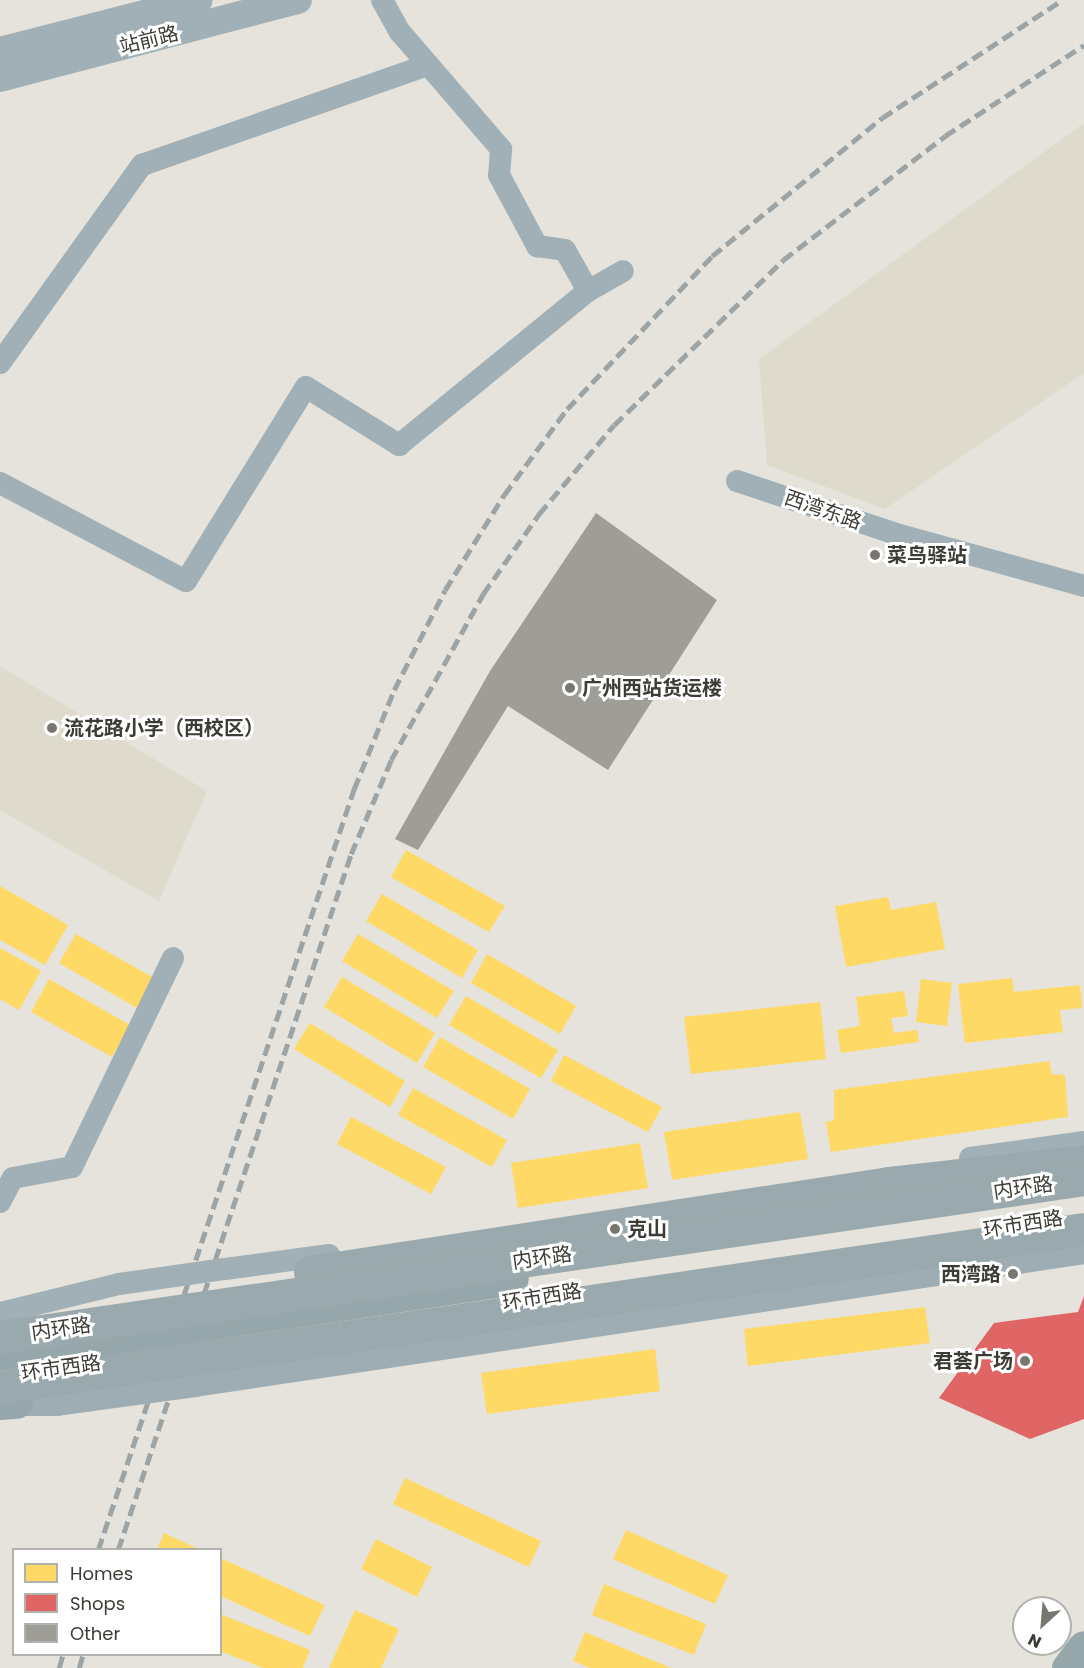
<!DOCTYPE html>
<html>
<head>
<meta charset="utf-8">
<style>
	body { margin:0 }
	#map { position:relative; width:1084px; height:1668px; overflow:hidden; background:#e5e3dc; font-family:Poppins,"Noto Sans SC",sans-serif }
	div>[style] { position:absolute }
	.built>* { inset:0; background:#dedbcc }
	.homes>* { inset:0; background:#ffd966 }
	.shops>* { inset:0; background:#e06666 }
	.building>* { inset:0; background:#9e9d97 }
	.minor>* { height:22px; margin:-11px; padding:0 11px; transform-origin:11px; border-radius:11px; background:#a1b0b6 }
	.tertiary>* { height:28px; margin:-14px; padding:0 14px; transform-origin:14px; border-radius:14px; background:#a1b0b6 }
	.secondary>* { height:33px; margin:-16.5px; padding:0 16.5px; transform-origin:16.5px; border-radius:16.5px; background:#9eadb3 }
	.primary>* { height:33px; margin:-16.5px; padding:0 16.5px; transform-origin:16.5px; border-radius:16.5px; background:#96a7ac }
	.trunk>* { height:33px; margin:-16.5px; padding:0 16.5px; transform-origin:16.5px; border-radius:16.5px; background:#9aa9ad }
	.rail>* { height:4.5px; margin-top:-2.25px; transform-origin:0; background:repeating-linear-gradient(90deg,#9ca4a6 0 12px,transparent 0 18px) }
	.minor-bridge>* { height:22px; margin:-11px; padding:0 11px; transform-origin:11px; border-radius:11px; background:#a1b0b6 }
	.secondary-bridge>* { height:33px; margin:-16.5px; padding:0 16.5px; transform-origin:16.5px; border-radius:16.5px; background:#9eadb3 }
	.primary-bridge>* { height:33px; margin:-16.5px; padding:0 16.5px; transform-origin:16.5px; border-radius:16.5px; background:#96a7ac }
	.trunk-bridge>* { height:33px; margin:-16.5px; padding:0 16.5px; transform-origin:16.5px; border-radius:16.5px; background:#9aa9ad }
	.dots>* { width:16px; height:16px; translate:-50% -50%; box-sizing:border-box; border:3px solid #fff; border-radius:50% }
	span { translate:-50% -50%; white-space:nowrap; text-align:center; line-height:1.15; -webkit-text-stroke:6px #fff; paint-order:stroke }
	.street-label { font-size:20px; color:#3c3b35 }
	.poi-label { font-size:20px; color:#3c3b35; font-weight:700 }
	.left { translate:0 -50%; text-align:left }
	.right { translate:-100% -50%; text-align:right }
	.legend { position:absolute; left:12px; top:1548px; width:210px; height:108px; box-sizing:border-box; background:#fff; border:2px solid #b1b1ae; margin:0; padding:8px 10px; list-style:none; font-size:18px; color:#3c3b35 }
	.legend li { display:flex; align-items:center; gap:12px; height:30px }
	.legend b { width:30px; border:2px solid #b1b1ae }
	.north { position:absolute; left:1012px; top:1596px; width:60px; height:60px; box-sizing:border-box; background:#fff; border:2px solid #b1b1ae; border-radius:50%; rotate:206deg; font-size:16px; font-weight:700; line-height:24px; text-align:center; color:#3c3b35 }
	.north::after { content:''; display:block; margin:auto; width:21px; height:27px; background:#77766f; clip-path:polygon(50% 0,100% 100%,50% 72%,0 100%) }
</style>
</head>
<body>
<div id="map">
	<div class="built">
		<div style="clip-path:polygon(1084px 123px,1084px 373px,885px 509px,767px 465px,759px 359px)"></div>
		<div style="clip-path:polygon(0 666px,207px 791px,159px 901px,0 810px)"></div>
	</div>
	<div class="homes">
		<div style="clip-path:polygon(406px 850px,505px 906px,489px 932px,391px 877px)"></div>
		<div style="clip-path:polygon(0 886px,68px 925px,45px 965px,0 940px)"></div>
		<div style="clip-path:polygon(382px 894px,478px 950px,462px 978px,366px 921px)"></div>
		<div style="clip-path:polygon(888px 897px,891px 910px,936px 902px,945px 949px,846px 967px,835px 906px)"></div>
		<div style="clip-path:polygon(76px 934px,154px 978px,137px 1008px,59px 963px)"></div>
		<div style="clip-path:polygon(358px 934px,454px 991px,437px 1018px,342px 961px)"></div>
		<div style="clip-path:polygon(0 948px,41px 971px,19px 1010px,0 999px)"></div>
		<div style="clip-path:polygon(487px 954px,576px 1006px,560px 1034px,471px 983px)"></div>
		<div style="clip-path:polygon(342px 977px,435px 1033px,417px 1063px,324px 1007px)"></div>
		<div style="clip-path:polygon(1012px 978px,1014px 992px,1080px 985px,1082px 1008px,1060px 1010px,1063px 1032px,965px 1043px,958px 984px)"></div>
		<div style="clip-path:polygon(49px 979px,130px 1025px,112px 1057px,31px 1012px)"></div>
		<div style="clip-path:polygon(921px 979px,952px 983px,947px 1026px,916px 1022px)"></div>
		<div style="clip-path:polygon(904px 991px,908px 1016px,891px 1018px,894px 1033px,917px 1030px,919px 1042px,841px 1053px,837px 1030px,860px 1026px,856px 997px)"></div>
		<div style="clip-path:polygon(466px 996px,558px 1050px,541px 1078px,449px 1025px)"></div>
		<div style="clip-path:polygon(820px 1002px,826px 1059px,691px 1074px,684px 1017px)"></div>
		<div style="clip-path:polygon(310px 1023px,405px 1081px,390px 1107px,294px 1049px)"></div>
		<div style="clip-path:polygon(440px 1037px,530px 1089px,513px 1119px,423px 1067px)"></div>
		<div style="clip-path:polygon(564px 1055px,662px 1107px,648px 1132px,551px 1081px)"></div>
		<div style="clip-path:polygon(1049px 1061px,1052px 1074px,1065px 1075px,1068px 1117px,831px 1152px,826px 1122px,834px 1120px,834px 1090px)"></div>
		<div style="clip-path:polygon(413px 1088px,507px 1140px,492px 1167px,398px 1115px)"></div>
		<div style="clip-path:polygon(800px 1112px,808px 1159px,672px 1180px,664px 1132px)"></div>
		<div style="clip-path:polygon(351px 1117px,446px 1167px,431px 1194px,337px 1144px)"></div>
		<div style="clip-path:polygon(640px 1143px,648px 1188px,518px 1208px,511px 1163px)"></div>
		<div style="clip-path:polygon(925px 1307px,930px 1343px,748px 1366px,744px 1329px)"></div>
		<div style="clip-path:polygon(655px 1349px,660px 1391px,487px 1414px,481px 1373px)"></div>
		<div style="clip-path:polygon(405px 1478px,541px 1541px,529px 1567px,393px 1504px)"></div>
		<div style="clip-path:polygon(626px 1530px,728px 1575px,715px 1604px,613px 1559px)"></div>
		<div style="clip-path:polygon(164px 1533px,201px 1550px,157px 1550px)"></div>
		<div style="clip-path:polygon(376px 1539px,432px 1567px,417px 1597px,361px 1569px)"></div>
		<div style="clip-path:polygon(220px 1558px,325px 1605px,310px 1636px,220px 1596px)"></div>
		<div style="clip-path:polygon(604px 1584px,706px 1624px,694px 1655px,592px 1615px)"></div>
		<div style="clip-path:polygon(355px 1610px,399px 1629px,381px 1668px,329px 1668px)"></div>
		<div style="clip-path:polygon(220px 1614px,310px 1650px,303px 1668px,263px 1668px,220px 1651px)"></div>
		<div style="clip-path:polygon(585px 1632px,671px 1668px,590px 1668px,573px 1661px)"></div>
	</div>
	<div class="shops">
		<div style="clip-path:polygon(1084px 1296px,1084px 1419px,1030px 1439px,939px 1398px,994px 1323px,1078px 1312px)"></div>
	</div>
	<div class="building">
		<div style="clip-path:polygon(596px 513px,717px 600px,608px 770px,508px 706px,418px 850px,395px 839px,490px 671px)"></div>
	</div>
	<div class="minor">
		<div style="left:382px;top:0;width:37px;rotate:61deg"></div>
		<div style="left:400px;top:32px;width:155px;rotate:49.2deg"></div>
		<div style="left:501px;top:149px;width:26px;rotate:94deg"></div>
		<div style="left:499px;top:175px;width:81px;rotate:61.8deg"></div>
		<div style="left:537px;top:246px;width:28px;rotate:8deg"></div>
		<div style="left:565px;top:250px;width:47px;rotate:60.7deg"></div>
		<div style="left:588px;top:291px;width:40px;rotate:-29.7deg"></div>
		<div style="left:0;top:363px;width:244px;rotate:-54.4deg"></div>
		<div style="left:142px;top:165px;width:303px;rotate:-19.3deg"></div>
		<div style="left:737px;top:481px;width:164px;rotate:18.4deg"></div>
		<div style="left:893px;top:533px;width:198px;rotate:15.5deg"></div>
		<div style="left:0;top:483px;width:210px;rotate:27.8deg"></div>
		<div style="left:186px;top:581px;width:228px;rotate:-58.3deg"></div>
		<div style="left:306px;top:387px;width:110px;rotate:31.9deg"></div>
		<div style="left:399px;top:445px;width:244px;rotate:-39.2deg"></div>
		<div style="left:970px;top:1158px;width:115px;rotate:-8deg"></div>
		<div style="left:0;top:1202px;width:27px;rotate:-62deg"></div>
		<div style="left:13px;top:1178px;width:60px;rotate:-10.6deg"></div>
		<div style="left:72px;top:1167px;width:232px;rotate:-64.2deg"></div>
		<div style="left:225px;top:1269px;width:105px;rotate:-7.7deg"></div>
		<div style="left:0;top:1313px;width:122px;rotate:-13.7deg"></div>
	</div>
	<div class="tertiary">
		<div style="left:0;top:51px;width:205px;rotate:-14.4deg"></div>
		<div style="left:0;top:78px;width:308px;rotate:-14.7deg"></div>
	</div>
	<div class="secondary">
		<div style="left:194px;top:1380px;width:900px;rotate:-8.5deg"></div>
		<div style="left:0;top:1399px;width:56px"></div>
	</div>
	<div class="primary">
		<div style="left:199px;top:1325px;width:316px;rotate:-8.4deg"></div>
		<div style="left:0;top:1354px;width:97px;rotate:-7.7deg"></div>
		<div style="left:0;top:1403px;width:16px;rotate:-4deg"></div>
		<div style="left:1068px;top:1668px;width:26px;rotate:-53deg"></div>
	</div>
	<div class="trunk">
		<div style="left:310px;top:1272px;width:586px;rotate:-8.74deg"></div>
		<div style="left:889px;top:1183px;width:196px;rotate:-6.4deg"></div>
	</div>
	<div class="rail">
		<div style="left:98px;top:1550px;width:803px;rotate:-71.41deg"></div>
		<div style="left:354px;top:789px;width:107px;rotate:-68deg"></div>
		<div style="left:394px;top:690px;width:112px;rotate:-63deg"></div>
		<div style="left:445px;top:590px;width:112px;rotate:-58.2deg"></div>
		<div style="left:504px;top:495px;width:107px;rotate:-53.8deg"></div>
		<div style="left:567px;top:409px;width:211px;rotate:-46.5deg"></div>
		<div style="left:712px;top:256px;width:219px;rotate:-39.1deg"></div>
		<div style="left:882px;top:118px;width:215px;rotate:-33.2deg"></div>
		<div style="left:118px;top:1550px;width:734px;rotate:-71.49deg"></div>
		<div style="left:351px;top:854px;width:102px;rotate:-66.9deg"></div>
		<div style="left:391px;top:760px;width:190px;rotate:-61deg"></div>
		<div style="left:483px;top:594px;width:98px;rotate:-55deg"></div>
		<div style="left:539px;top:514px;width:116px;rotate:-49.9deg"></div>
		<div style="left:614px;top:425px;width:236px;rotate:-44.3deg"></div>
		<div style="left:783px;top:260px;width:204px;rotate:-37.4deg"></div>
		<div style="left:945px;top:136px;width:166px;rotate:-33.2deg"></div>
		<div style="left:59px;top:1668px;width:15px;rotate:-74deg"></div>
		<div style="left:79px;top:1668px;width:15px;rotate:-74deg"></div>
	</div>
	<div class="minor-bridge">
		<div style="left:119px;top:1284px;width:107px;rotate:-8.1deg"></div>
	</div>
	<div class="secondary-bridge">
		<div style="left:56px;top:1399px;width:139px;rotate:-7.8deg"></div>
	</div>
	<div class="primary-bridge">
		<div style="left:96px;top:1341px;width:104px;rotate:-8.8deg"></div>
	</div>
	<div class="trunk-bridge">
		<div style="left:0;top:1337px;width:1095px;rotate:-8.29deg"></div>
		<div style="left:0;top:1387px;width:1095px;rotate:-8.29deg"></div>
	</div>
	<div class="dots">
		<div style="left:875px;top:555px;background:#77766f"></div>
		<div style="left:570px;top:688px;background:#77766f"></div>
		<div style="left:52px;top:728px;background:#77766f"></div>
		<div style="left:615px;top:1229px;background:#77766f"></div>
		<div style="left:1013px;top:1274px;background:#77766f"></div>
		<div style="left:1025px;top:1361px;background:#77766f"></div>
	</div>
	<div class="street-label">
		<span style="left:149px;top:40px;rotate:-14deg">站前路</span>
		<span style="left:823px;top:510px;rotate:19deg">西湾东路</span>
		<span style="left:1023px;top:1188px;rotate:-8deg">内环路</span>
		<span style="left:1023px;top:1224px;rotate:-9deg">环市西路</span>
		<span style="left:542px;top:1258px;rotate:-8deg">内环路</span>
		<span style="left:542px;top:1297px;rotate:-9deg">环市西路</span>
		<span style="left:61px;top:1329px;rotate:-8deg">内环路</span>
		<span style="left:61px;top:1368px;rotate:-8deg">环市西路</span>
	</div>
	<div class="poi-label">
		<span class="left" style="left:887px;top:555px">菜鸟驿站</span>
		<span class="left" style="left:582px;top:688px">广州西站货运楼</span>
		<span class="left" style="left:64px;top:728px">流花路小学（西校区）</span>
		<span class="left" style="left:627px;top:1229px">克山</span>
		<span class="right" style="left:1001px;top:1274px">西湾路</span>
		<span class="right" style="left:1013px;top:1361px">君荟广场</span>
	</div>
	<ul class="legend">
	<li><b style="height:16px;background:#ffd966"></b>Homes</li>
	<li><b style="height:16px;background:#e06666"></b>Shops</li>
	<li><b style="height:16px;background:#9e9d97"></b>Other</li>
	</ul>
	<div class="north">N</div>
</div>
</body>
</html>
